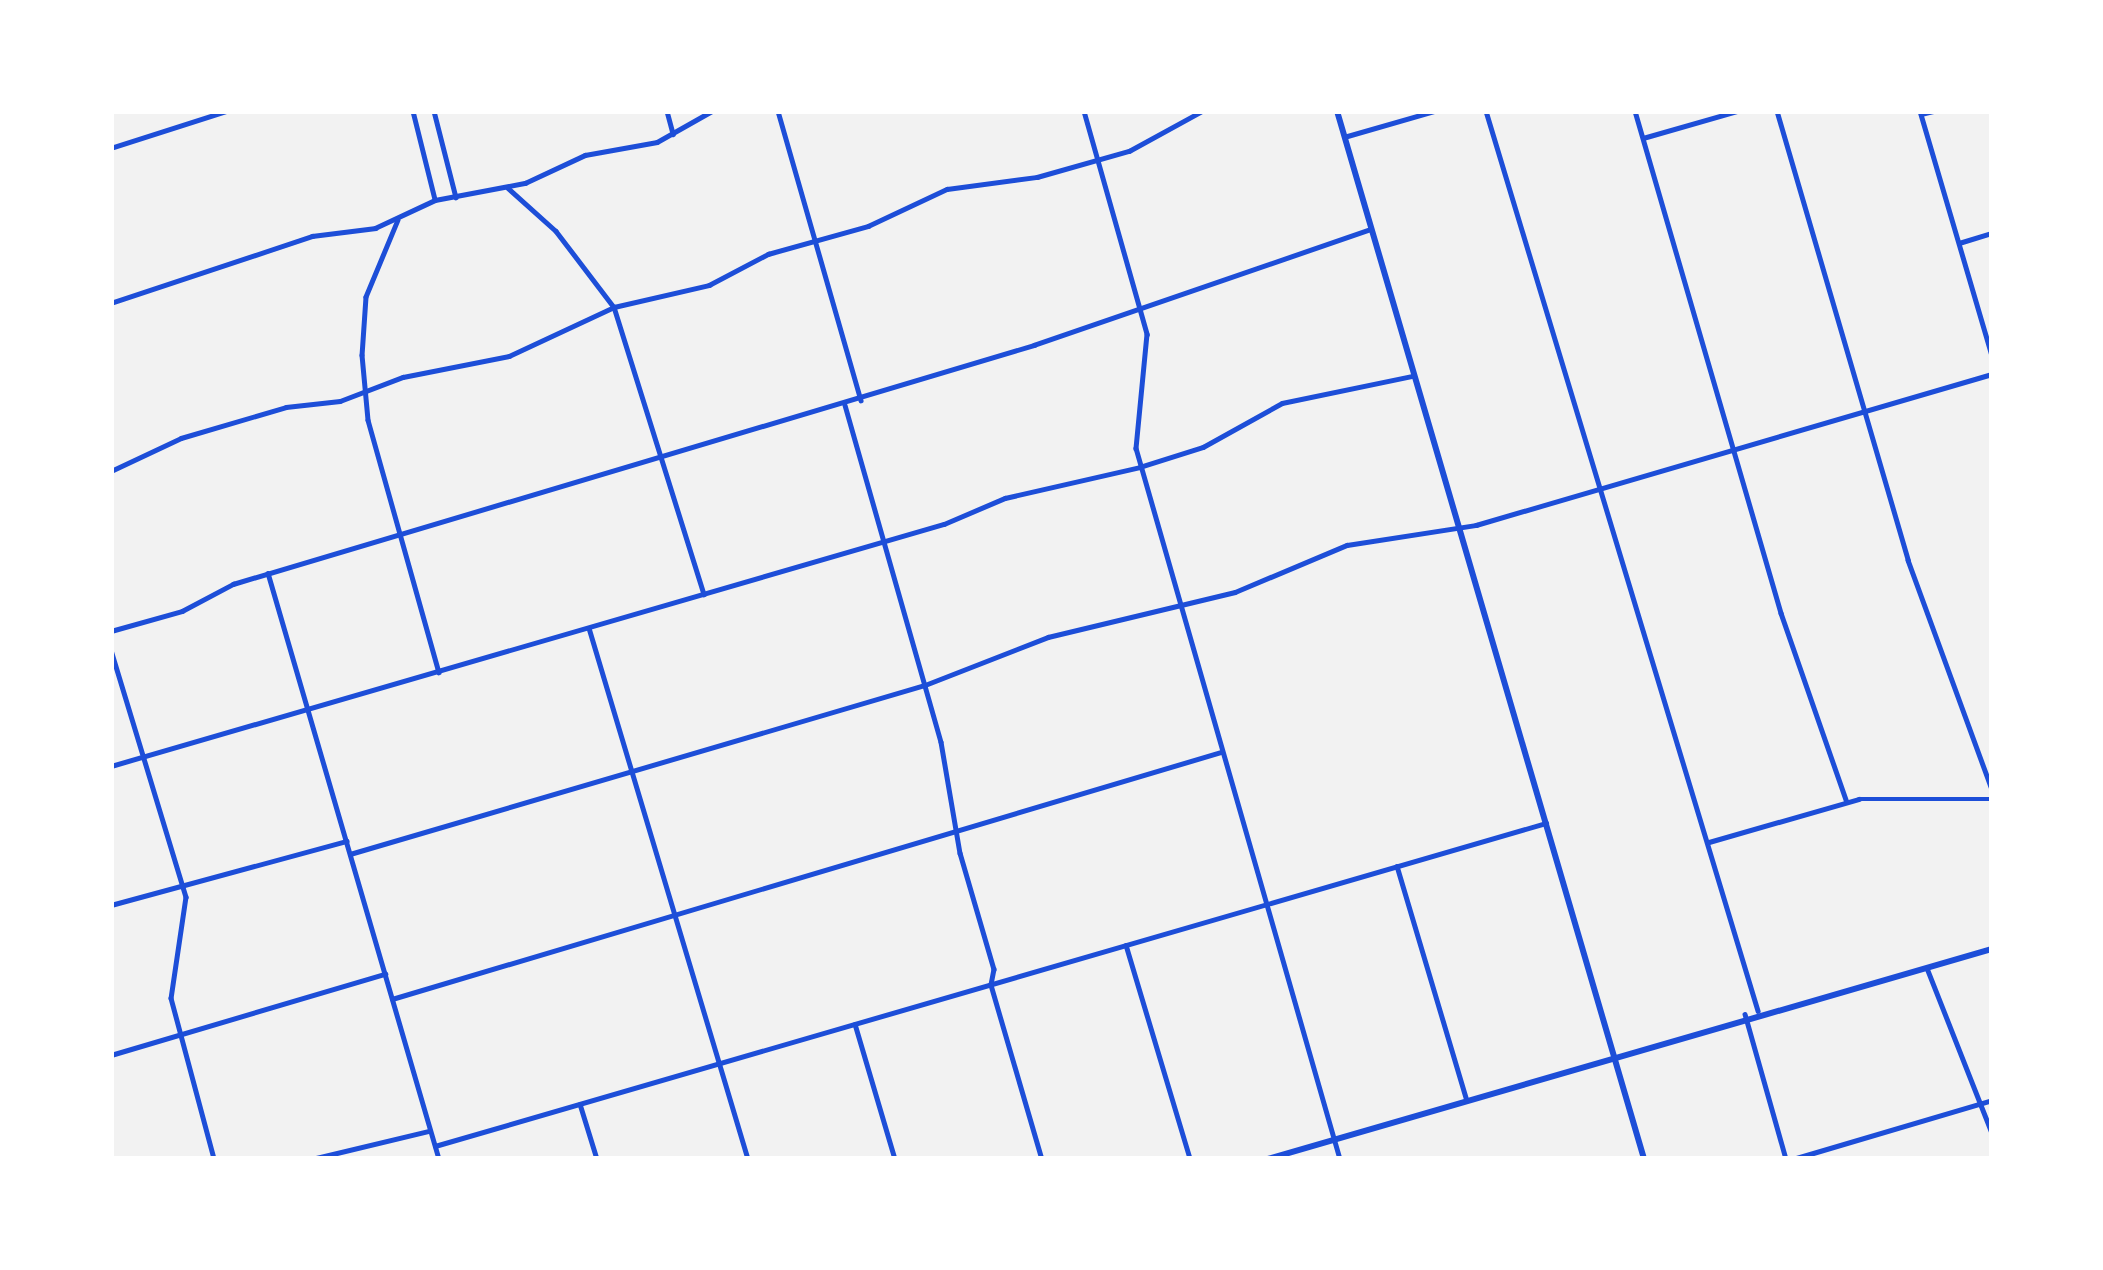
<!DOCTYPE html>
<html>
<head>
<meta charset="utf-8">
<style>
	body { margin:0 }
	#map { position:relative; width:2103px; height:1270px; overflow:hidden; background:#f2f2f2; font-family:Georgia,serif }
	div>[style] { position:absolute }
	.minor>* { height:4.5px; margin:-2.25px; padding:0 2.25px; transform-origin:2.25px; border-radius:2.25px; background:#1d4ed8 }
	.tertiary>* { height:4.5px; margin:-2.25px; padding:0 2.25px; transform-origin:2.25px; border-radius:2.25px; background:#1d4ed8 }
	.secondary>* { height:6px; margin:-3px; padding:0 3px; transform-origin:3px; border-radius:3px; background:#1d4ed8 }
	span { translate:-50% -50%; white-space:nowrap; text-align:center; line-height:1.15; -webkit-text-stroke:12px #fff; paint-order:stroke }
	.frame { position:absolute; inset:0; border:114px solid #fff; pointer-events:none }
</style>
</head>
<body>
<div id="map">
	<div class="minor">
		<div style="left:413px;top:111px;width:91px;rotate:76deg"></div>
		<div style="left:434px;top:111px;width:89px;rotate:75.7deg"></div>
		<div style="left:667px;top:111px;width:24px;rotate:75deg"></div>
		<div style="left:1084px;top:111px;width:232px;rotate:74.2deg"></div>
		<div style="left:1147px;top:334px;width:115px;rotate:95.5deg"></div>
		<div style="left:1136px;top:448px;width:740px;rotate:73.99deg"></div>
		<div style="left:1486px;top:111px;width:940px;rotate:73.18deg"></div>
		<div style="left:1635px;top:111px;width:523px;rotate:73.78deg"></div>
		<div style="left:1781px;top:613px;width:200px;rotate:70.8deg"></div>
		<div style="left:1777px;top:111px;width:468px;rotate:73.7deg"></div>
		<div style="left:1908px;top:560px;width:244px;rotate:69.9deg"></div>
		<div style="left:1920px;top:111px;width:254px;rotate:73.6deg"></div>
		<div style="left:1921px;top:114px;width:12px;rotate:-14deg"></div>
		<div style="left:1344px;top:137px;width:94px;rotate:-16.1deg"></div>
		<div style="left:1643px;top:138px;width:98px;rotate:-16deg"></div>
		<div style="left:111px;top:148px;width:121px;rotate:-17.8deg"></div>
		<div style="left:508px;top:188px;width:64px;rotate:41.9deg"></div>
		<div style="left:556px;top:231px;width:96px;rotate:52.7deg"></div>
		<div style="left:614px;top:307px;width:301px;rotate:72.6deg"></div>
		<div style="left:398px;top:220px;width:83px;rotate:112.6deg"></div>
		<div style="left:366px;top:297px;width:58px;rotate:93.9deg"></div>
		<div style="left:362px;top:355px;width:65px;rotate:84.7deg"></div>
		<div style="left:368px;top:420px;width:262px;rotate:74.3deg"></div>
		<div style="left:1959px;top:243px;width:34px;rotate:-17deg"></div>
		<div style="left:111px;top:471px;width:77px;rotate:-25.2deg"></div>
		<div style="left:181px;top:438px;width:109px;rotate:-16.4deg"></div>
		<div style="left:286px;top:407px;width:54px;rotate:-6.3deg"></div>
		<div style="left:340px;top:401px;width:67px;rotate:-20.9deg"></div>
		<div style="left:403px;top:377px;width:108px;rotate:-11.2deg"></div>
		<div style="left:509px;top:356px;width:116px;rotate:-25deg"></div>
		<div style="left:614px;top:307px;width:98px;rotate:-13deg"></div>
		<div style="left:709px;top:285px;width:67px;rotate:-27.7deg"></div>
		<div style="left:768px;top:254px;width:104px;rotate:-15.6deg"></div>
		<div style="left:868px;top:226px;width:87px;rotate:-25.1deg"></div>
		<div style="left:947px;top:189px;width:91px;rotate:-7.6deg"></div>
		<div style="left:1037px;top:177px;width:96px;rotate:-15.8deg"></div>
		<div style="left:1129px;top:151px;width:83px;rotate:-28.7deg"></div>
		<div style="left:268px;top:573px;width:610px;rotate:73.73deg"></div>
		<div style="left:589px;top:628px;width:554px;rotate:73.33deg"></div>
		<div style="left:111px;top:631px;width:74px;rotate:-15.7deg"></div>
		<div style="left:182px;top:611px;width:58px;rotate:-27.9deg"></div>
		<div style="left:233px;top:584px;width:836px;rotate:-16.61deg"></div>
		<div style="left:1034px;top:345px;width:356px;rotate:-19deg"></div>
		<div style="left:111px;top:650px;width:258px;rotate:73.1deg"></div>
		<div style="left:186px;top:897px;width:102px;rotate:98.4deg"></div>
		<div style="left:171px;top:998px;width:167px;rotate:75deg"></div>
		<div style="left:111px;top:766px;width:867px;rotate:-16.2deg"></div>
		<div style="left:944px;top:524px;width:66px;rotate:-23.1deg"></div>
		<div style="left:1005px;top:498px;width:139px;rotate:-12.9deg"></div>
		<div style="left:1140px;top:467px;width:66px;rotate:-17.6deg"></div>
		<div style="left:1203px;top:447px;width:90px;rotate:-29.1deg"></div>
		<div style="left:1282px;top:403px;width:133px;rotate:-11.7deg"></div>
		<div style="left:1709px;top:842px;width:156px;rotate:-16deg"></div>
		<div style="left:1859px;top:799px;width:133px"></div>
		<div style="left:1397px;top:866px;width:242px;rotate:73.4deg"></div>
		<div style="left:1126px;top:945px;width:223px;rotate:73.3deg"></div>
		<div style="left:1927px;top:968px;width:177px;rotate:68.5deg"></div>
		<div style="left:392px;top:999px;width:865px;rotate:-16.59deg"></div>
		<div style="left:1745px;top:1014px;width:151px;rotate:74.2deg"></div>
		<div style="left:855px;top:1024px;width:141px;rotate:73.5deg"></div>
		<div style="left:111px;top:1055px;width:286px;rotate:-16.5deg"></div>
		<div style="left:580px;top:1104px;width:58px;rotate:72.8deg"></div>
		<div style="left:435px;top:1146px;width:1157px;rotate:-16.21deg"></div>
		<div style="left:312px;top:1159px;width:120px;rotate:-13.5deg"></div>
		<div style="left:1793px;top:1159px;width:208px;rotate:-16.5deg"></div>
	</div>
	<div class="tertiary">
		<div style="left:778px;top:111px;width:301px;rotate:74deg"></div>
		<div style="left:111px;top:303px;width:212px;rotate:-18.4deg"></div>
		<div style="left:312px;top:236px;width:64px;rotate:-7.2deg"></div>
		<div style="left:375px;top:228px;width:66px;rotate:-25deg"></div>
		<div style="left:435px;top:200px;width:92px;rotate:-10.7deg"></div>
		<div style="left:525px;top:183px;width:66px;rotate:-25deg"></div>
		<div style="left:585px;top:155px;width:73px;rotate:-10.2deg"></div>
		<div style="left:657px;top:142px;width:63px;rotate:-29.4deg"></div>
		<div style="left:845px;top:405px;width:350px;rotate:74.1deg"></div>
		<div style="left:941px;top:742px;width:113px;rotate:80.3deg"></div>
		<div style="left:960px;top:853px;width:121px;rotate:73.7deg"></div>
		<div style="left:994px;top:969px;width:16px;rotate:101deg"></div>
		<div style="left:991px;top:985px;width:181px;rotate:73.7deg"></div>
		<div style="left:350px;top:854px;width:599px;rotate:-16.38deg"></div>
		<div style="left:925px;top:685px;width:132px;rotate:-21.3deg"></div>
		<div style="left:1048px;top:637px;width:192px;rotate:-13.5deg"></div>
		<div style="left:1235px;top:592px;width:121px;rotate:-22.8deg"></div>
		<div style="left:1347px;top:545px;width:131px;rotate:-8.8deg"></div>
		<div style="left:1476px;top:525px;width:538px;rotate:-16.31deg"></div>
		<div style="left:111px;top:905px;width:244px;rotate:-15.2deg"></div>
	</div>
	<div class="secondary">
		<div style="left:1337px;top:111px;width:1092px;rotate:73.67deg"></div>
		<div style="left:1268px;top:1159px;width:754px;rotate:-16.18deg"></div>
	</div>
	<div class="frame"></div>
</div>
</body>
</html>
